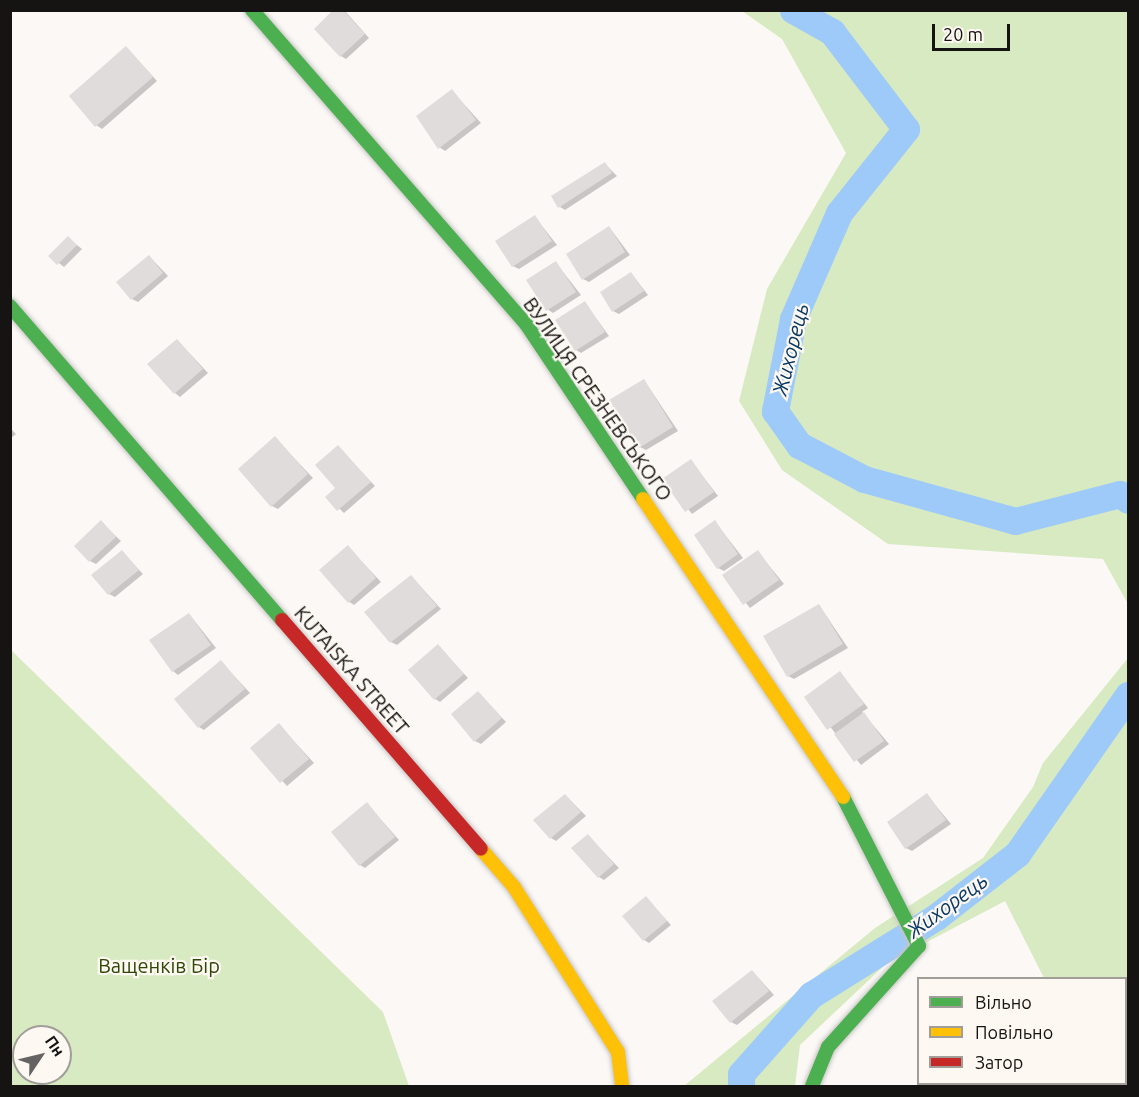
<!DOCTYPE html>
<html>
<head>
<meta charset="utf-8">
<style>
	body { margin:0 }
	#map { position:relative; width:1139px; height:1097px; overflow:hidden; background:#fbf8f6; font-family:Ubuntu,sans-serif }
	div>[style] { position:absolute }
	.green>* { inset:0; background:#d8eac1 }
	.shadow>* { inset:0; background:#0003 }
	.canal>* { height:27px; margin:-13.5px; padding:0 13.5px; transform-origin:13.5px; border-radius:13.5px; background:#9ecafa }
	.building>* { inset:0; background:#dfdcdb }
	.roads { filter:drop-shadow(0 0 2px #c7c5c3) drop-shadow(0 0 2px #c7c5c3) }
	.fast>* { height:14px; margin:-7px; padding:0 7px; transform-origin:7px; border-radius:7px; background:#4caf50 }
	.slow>* { height:14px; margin:-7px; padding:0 7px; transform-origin:7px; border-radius:7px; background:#ffc107 }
	.jam>* { height:14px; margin:-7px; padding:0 7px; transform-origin:7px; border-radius:7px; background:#c62828 }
	span { translate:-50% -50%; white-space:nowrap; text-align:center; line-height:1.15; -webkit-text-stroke:4.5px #fef8f3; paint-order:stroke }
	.street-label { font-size:20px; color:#161412 }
	.park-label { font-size:20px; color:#2e4606 }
	.water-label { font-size:21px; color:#093863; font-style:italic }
	.frame { position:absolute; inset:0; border:12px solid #161412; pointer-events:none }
	.legend { position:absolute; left:917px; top:977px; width:210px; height:108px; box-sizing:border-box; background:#fef8f3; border:2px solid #a19d99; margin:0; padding:8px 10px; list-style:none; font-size:18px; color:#161412 }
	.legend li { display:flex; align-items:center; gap:12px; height:30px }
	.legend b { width:30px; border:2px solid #a19d99 }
	.north { position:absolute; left:12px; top:1025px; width:60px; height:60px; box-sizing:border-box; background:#fef8f3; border:2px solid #a19d99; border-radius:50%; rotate:55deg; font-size:16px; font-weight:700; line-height:24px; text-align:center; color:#161412 }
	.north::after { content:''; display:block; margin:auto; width:21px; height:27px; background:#666462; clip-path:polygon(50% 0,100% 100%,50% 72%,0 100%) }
	.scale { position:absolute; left:932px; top:24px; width:78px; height:27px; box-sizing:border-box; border:3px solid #161412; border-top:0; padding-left:8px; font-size:18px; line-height:21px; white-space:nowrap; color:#161412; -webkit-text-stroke:4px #fef8f3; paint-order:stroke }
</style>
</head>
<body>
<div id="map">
	<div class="green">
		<div style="clip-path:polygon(742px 11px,1128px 11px,1128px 604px,1103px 559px,888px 544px,782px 470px,739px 401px,767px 289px,846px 153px,782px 39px)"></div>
		<div style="clip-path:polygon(evenodd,11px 650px,383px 1012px,409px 1086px,11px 1086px,11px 650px,24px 1037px,60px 1037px,60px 1073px,24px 1073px,24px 1037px)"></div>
		<div style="clip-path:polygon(1128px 658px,1128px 1086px,1096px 1084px,1126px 1084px,1126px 978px,1044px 978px,1005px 901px,887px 963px,800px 1045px,795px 1086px,684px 1086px,875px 928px,983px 858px,1033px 787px,1043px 763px)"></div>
	</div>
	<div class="shadow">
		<div style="clip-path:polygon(336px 10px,344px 10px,369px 38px,346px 59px,341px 56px)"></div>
		<div style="clip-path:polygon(127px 48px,157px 81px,102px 129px,96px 125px)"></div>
		<div style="clip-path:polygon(452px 91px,481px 123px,445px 151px,439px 147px)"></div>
		<div style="clip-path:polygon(605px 164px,617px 176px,565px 210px,560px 207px)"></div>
		<div style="clip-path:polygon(535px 217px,557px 245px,519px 269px,513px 266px)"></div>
		<div style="clip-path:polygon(609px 227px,630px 255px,589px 282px,583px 279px)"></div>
		<div style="clip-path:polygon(68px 238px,82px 249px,64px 267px,50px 256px)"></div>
		<div style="clip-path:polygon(149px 256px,168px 276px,138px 302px,132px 299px)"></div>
		<div style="clip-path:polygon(556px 263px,581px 295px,553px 313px,547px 309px)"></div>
		<div style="clip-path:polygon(631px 273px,648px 295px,619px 314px,613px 311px)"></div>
		<div style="clip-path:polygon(585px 303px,609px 336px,581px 353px,576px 350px)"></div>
		<div style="clip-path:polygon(177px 340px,208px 373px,180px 397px,175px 393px)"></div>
		<div style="clip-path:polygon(644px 380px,678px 431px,646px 450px,640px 447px)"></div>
		<div style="clip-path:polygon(10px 428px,16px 434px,10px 439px)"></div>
		<div style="clip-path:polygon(275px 438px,313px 478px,278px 509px,272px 506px)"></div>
		<div style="clip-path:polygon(338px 447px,375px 486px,344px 513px,327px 497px,337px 488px)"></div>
		<div style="clip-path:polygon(691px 461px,718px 496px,692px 514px,664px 479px)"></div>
		<div style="clip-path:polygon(101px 522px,121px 541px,96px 564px,90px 561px)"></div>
		<div style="clip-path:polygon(715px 522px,743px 558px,724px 571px,718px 568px)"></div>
		<div style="clip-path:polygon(348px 547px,381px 582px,354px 605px,348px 601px)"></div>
		<div style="clip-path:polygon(122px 552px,143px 574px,115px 597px,109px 594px)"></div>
		<div style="clip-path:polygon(758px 552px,784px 584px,750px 608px,724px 576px)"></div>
		<div style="clip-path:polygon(411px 576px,441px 609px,397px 645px,391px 642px)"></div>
		<div style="clip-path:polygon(819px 605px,848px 648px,794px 679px,788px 676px)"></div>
		<div style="clip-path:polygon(189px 614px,216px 648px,178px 675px,173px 671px)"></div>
		<div style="clip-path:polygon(438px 646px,468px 678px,440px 702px,435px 699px)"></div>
		<div style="clip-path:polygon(221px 662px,250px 693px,204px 730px,199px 727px)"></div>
		<div style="clip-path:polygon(840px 673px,868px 708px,862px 712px,889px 744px,861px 765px,806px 697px)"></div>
		<div style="clip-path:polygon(478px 692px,506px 722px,481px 744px,475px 741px)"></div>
		<div style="clip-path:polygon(279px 725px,314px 763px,287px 786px,252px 748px)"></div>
		<div style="clip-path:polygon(565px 795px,586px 816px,556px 841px,551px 838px)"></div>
		<div style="clip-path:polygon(927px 795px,951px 824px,912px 851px,906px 848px)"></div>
		<div style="clip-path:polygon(367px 804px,399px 840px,365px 868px,360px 865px)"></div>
		<div style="clip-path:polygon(588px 836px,619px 868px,604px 880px,599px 877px)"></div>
		<div style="clip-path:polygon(646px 898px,671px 925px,649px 943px,644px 940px)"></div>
		<div style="clip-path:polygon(752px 971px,774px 995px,737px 1025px,731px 1022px)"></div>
	</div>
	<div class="canal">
		<div style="left:793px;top:10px;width:45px;rotate:29.4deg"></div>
		<div style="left:832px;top:32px;width:122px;rotate:52.7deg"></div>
		<div style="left:906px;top:129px;width:107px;rotate:128.6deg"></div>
		<div style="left:839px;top:213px;width:116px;rotate:113.5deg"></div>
		<div style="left:793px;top:319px;width:94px;rotate:101.1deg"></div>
		<div style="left:775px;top:411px;width:42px;rotate:54.8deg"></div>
		<div style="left:799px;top:445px;width:73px;rotate:27.6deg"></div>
		<div style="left:864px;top:479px;width:157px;rotate:15.5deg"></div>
		<div style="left:1015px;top:521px;width:108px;rotate:-14.4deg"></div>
		<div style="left:1120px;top:494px;width:10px;rotate:37deg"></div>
		<div style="left:741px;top:1086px;width:12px;rotate:-90deg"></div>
		<div style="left:741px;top:1074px;width:106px;rotate:-48.5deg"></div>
		<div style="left:811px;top:995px;width:147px;rotate:-32deg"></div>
		<div style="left:936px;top:917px;width:103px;rotate:-37.9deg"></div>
		<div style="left:1017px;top:854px;width:194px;rotate:-55.1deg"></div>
	</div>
	<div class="building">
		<div style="clip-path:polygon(333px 10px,343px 10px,365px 34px,340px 57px,314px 29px)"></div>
		<div style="clip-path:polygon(126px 46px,153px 77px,95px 127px,69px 96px)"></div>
		<div style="clip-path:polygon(452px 89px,476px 120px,438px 149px,416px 116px)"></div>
		<div style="clip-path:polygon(605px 162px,612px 173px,558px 208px,551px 196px)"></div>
		<div style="clip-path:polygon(535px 215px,552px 241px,512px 267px,495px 241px)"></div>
		<div style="clip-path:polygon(609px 226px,625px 252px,582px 280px,566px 254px)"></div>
		<div style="clip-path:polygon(68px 236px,77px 245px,57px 265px,48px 256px)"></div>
		<div style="clip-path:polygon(149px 255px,163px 273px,131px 300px,116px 282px)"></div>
		<div style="clip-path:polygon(556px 261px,576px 292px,546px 311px,526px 280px)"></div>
		<div style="clip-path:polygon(631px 272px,644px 291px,612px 312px,600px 292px)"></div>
		<div style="clip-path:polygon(585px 301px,605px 332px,575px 351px,555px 320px)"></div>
		<div style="clip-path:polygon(177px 339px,203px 369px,174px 394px,147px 364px)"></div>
		<div style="clip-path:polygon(644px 379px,673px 427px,639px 448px,609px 400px)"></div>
		<div style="clip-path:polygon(275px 436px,308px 474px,271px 507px,238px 469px)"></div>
		<div style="clip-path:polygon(338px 445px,371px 482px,337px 511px,325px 497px,335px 488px,315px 465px)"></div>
		<div style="clip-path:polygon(691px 459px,714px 492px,685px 512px,662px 479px)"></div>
		<div style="clip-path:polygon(101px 520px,116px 537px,89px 562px,74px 546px)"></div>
		<div style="clip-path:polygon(715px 520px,738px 554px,717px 569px,694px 535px)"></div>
		<div style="clip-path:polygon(348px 545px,376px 578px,348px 603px,319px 570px)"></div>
		<div style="clip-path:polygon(122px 550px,139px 570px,108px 595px,91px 575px)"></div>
		<div style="clip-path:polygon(758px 550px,779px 580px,743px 605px,722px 575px)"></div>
		<div style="clip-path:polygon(411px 575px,437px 606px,390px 643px,364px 612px)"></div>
		<div style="clip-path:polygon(819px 604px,843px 644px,787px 677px,763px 636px)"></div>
		<div style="clip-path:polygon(189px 613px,211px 645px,172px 672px,149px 640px)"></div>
		<div style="clip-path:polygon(438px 644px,464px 674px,434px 700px,408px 670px)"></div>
		<div style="clip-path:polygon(221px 660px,245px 689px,198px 728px,174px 699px)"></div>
		<div style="clip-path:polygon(840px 671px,864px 704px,827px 730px,804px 697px)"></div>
		<div style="clip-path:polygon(478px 691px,502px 718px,474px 742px,451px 714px)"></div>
		<div style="clip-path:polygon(864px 712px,884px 741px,854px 762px,834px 734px)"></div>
		<div style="clip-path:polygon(279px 723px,309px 759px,280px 783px,250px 748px)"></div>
		<div style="clip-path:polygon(927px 793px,946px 820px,905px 849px,887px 822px)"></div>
		<div style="clip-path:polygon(565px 794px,581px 812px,550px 839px,533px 820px)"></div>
		<div style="clip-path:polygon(367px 802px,395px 837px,359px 866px,331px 832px)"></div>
		<div style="clip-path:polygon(588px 834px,614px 864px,598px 878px,571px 848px)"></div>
		<div style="clip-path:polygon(646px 896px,667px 921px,643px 941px,622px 916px)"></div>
		<div style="clip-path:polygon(752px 970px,769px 991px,730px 1023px,712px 1001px)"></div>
	</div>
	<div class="roads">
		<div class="fast">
			<div style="left:252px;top:10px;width:417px;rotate:48.9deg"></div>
			<div style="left:526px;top:324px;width:211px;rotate:56.2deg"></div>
			<div style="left:10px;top:306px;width:415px;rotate:49.1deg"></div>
			<div style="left:812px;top:1086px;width:42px;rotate:-67.7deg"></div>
			<div style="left:828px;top:1047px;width:136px;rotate:-48deg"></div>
			<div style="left:919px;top:946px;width:167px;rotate:-117deg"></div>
		</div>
		<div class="slow">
			<div style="left:643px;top:499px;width:359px;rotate:56.1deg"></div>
			<div style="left:481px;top:849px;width:50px;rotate:49deg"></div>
			<div style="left:514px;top:887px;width:195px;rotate:57.8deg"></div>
			<div style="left:618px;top:1052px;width:34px;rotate:83deg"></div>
		</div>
		<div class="jam">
			<div style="left:282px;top:620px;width:303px;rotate:49deg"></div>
		</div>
	</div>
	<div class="street-label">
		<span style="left:598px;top:399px;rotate:55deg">ВУЛИЦЯ СРЕЗНЕВСЬКОГО</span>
		<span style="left:352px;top:670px;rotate:49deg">KUTAISKA STREET</span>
	</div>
	<div class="park-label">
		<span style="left:159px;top:965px">Ващенків Бір</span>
	</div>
	<div class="water-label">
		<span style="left:790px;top:349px;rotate:-76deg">Жихорець</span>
		<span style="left:947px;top:905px;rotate:-36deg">Жихорець</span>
	</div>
	<div class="frame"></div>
	<ul class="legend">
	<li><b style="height:8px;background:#4caf50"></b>Вільно</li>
	<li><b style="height:8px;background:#ffc107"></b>Повільно</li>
	<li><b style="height:8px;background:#c62828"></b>Затор</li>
	</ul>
	<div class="north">Пн</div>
	<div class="scale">20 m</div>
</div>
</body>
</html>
